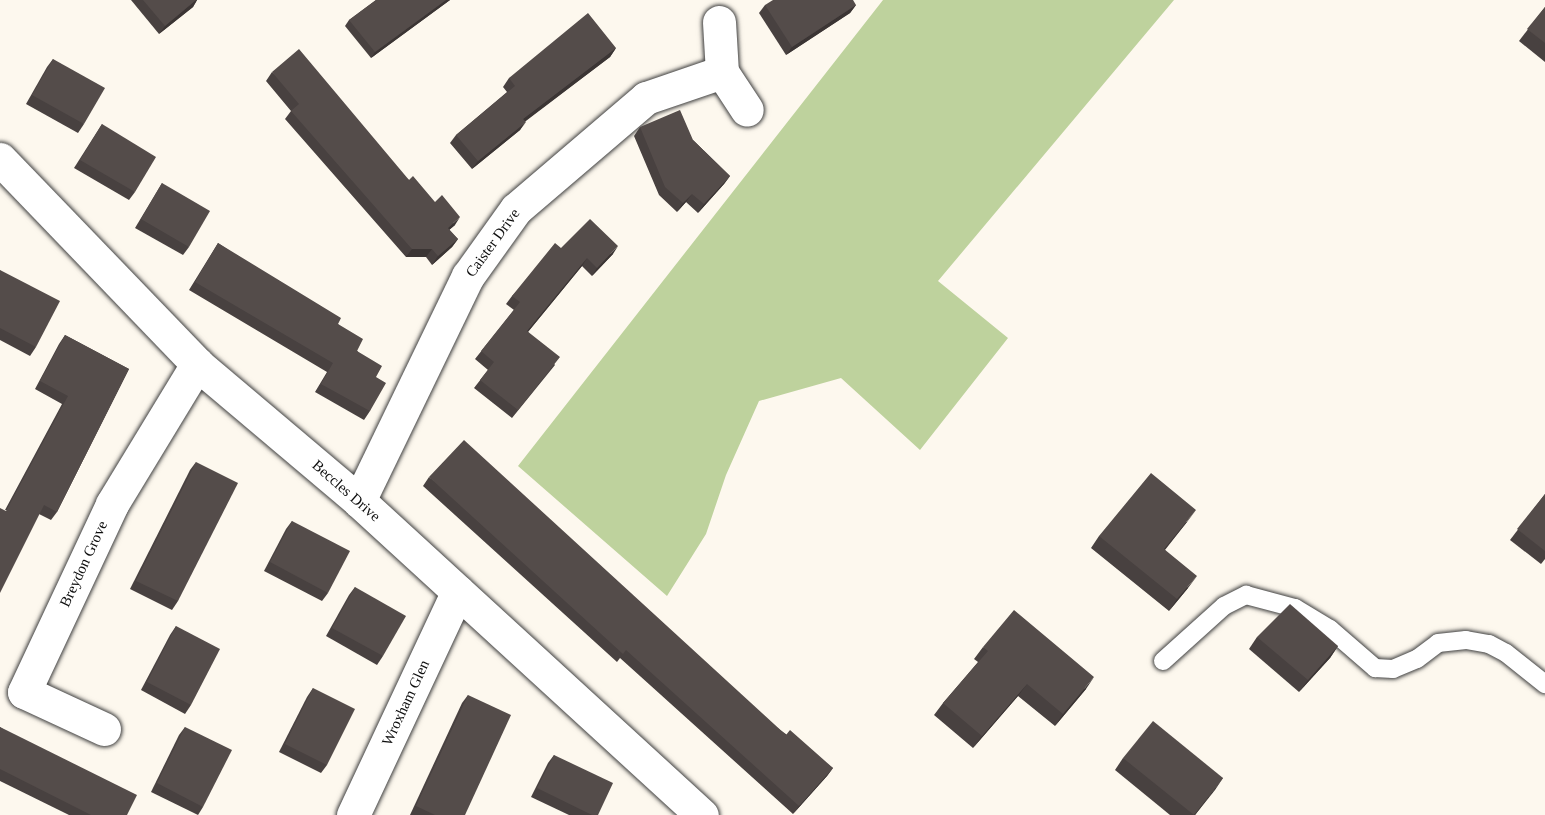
<!DOCTYPE html>
<html>
<head>
<meta charset="utf-8">
<style>
	body { margin:0 }
	#map { position:relative; width:1545px; height:815px; overflow:hidden; background:#fdf8ee; font-family:"Times New Roman",serif }
	div>[style] { position:absolute }
	.forest>* { inset:0; background:#bed29d }
	.roads { filter:drop-shadow(0 0 2px #404040) drop-shadow(0 0 2px #404040) }
	.lane>* { height:18px; margin:-9px; padding:0 9px; transform-origin:9px; border-radius:9px; background:#fff }
	.street>* { height:33px; margin:-16.5px; padding:0 16.5px; transform-origin:16.5px; border-radius:16.5px; background:#fff }
	.wall>* { inset:0; background:#484140 }
	.shaded-wall>* { inset:0; background:#3b3534 }
	.building>* { inset:0; background:#544c4a }
	span { translate:-50% -50%; white-space:nowrap; text-align:center; line-height:1.15; -webkit-text-stroke:6px #fff; paint-order:stroke }
	.street-label { font-size:15px; color:#0d0d0d }
</style>
</head>
<body>
<div id="map">
	<div class="forest">
		<div style="clip-path:polygon(883px 0,1174px 0,938px 281px,1008px 338px,920px 450px,841px 378px,759px 401px,726px 475px,706px 534px,667px 596px,518px 466px)"></div>
	</div>
	<div class="roads">
		<div class="lane">
			<div style="left:1163px;top:661px;width:82px;rotate:-42deg"></div>
			<div style="left:1224px;top:606px;width:25px;rotate:-27deg"></div>
			<div style="left:1246px;top:595px;width:51px;rotate:14.9deg"></div>
			<div style="left:1295px;top:608px;width:41px;rotate:31deg"></div>
			<div style="left:1330px;top:629px;width:60px;rotate:40.9deg"></div>
			<div style="left:1375px;top:668px;width:18px;rotate:3deg"></div>
			<div style="left:1393px;top:669px;width:26px;rotate:-23deg"></div>
			<div style="left:1417px;top:659px;width:26px;rotate:-37deg"></div>
			<div style="left:1438px;top:643px;width:28px;rotate:-6deg"></div>
			<div style="left:1466px;top:640px;width:23px;rotate:10deg"></div>
			<div style="left:1489px;top:644px;width:19px;rotate:28deg"></div>
			<div style="left:1506px;top:653px;width:50px;rotate:38.5deg"></div>
		</div>
		<div class="street">
			<div style="left:719px;top:22px;width:50px;rotate:86.6deg"></div>
			<div style="left:722px;top:72px;width:45px;rotate:56.7deg"></div>
			<div style="left:0;top:159px;width:284px;rotate:46.1deg"></div>
			<div style="left:197px;top:364px;width:212px;rotate:40.2deg"></div>
			<div style="left:359px;top:501px;width:465px;rotate:42.5deg"></div>
			<div style="left:359px;top:501px;width:250px;rotate:-64.2deg"></div>
			<div style="left:468px;top:276px;width:82px;rotate:-54.4deg"></div>
			<div style="left:516px;top:209px;width:171px;rotate:-40.5deg"></div>
			<div style="left:646px;top:98px;width:80px;rotate:-18.9deg"></div>
			<div style="left:104px;top:729px;width:88px;rotate:-155.2deg"></div>
			<div style="left:24px;top:692px;width:208px;rotate:-64.9deg"></div>
			<div style="left:112px;top:504px;width:164px;rotate:-58.7deg"></div>
			<div style="left:353px;top:815px;width:247px;rotate:-64.9deg"></div>
		</div>
	</div>
	<div class="wall">
		<div style="clip-path:polygon(131px 0,197px 0,193px 7px,159px 34px)"></div>
		<div style="clip-path:polygon(376px 0,450px 0,371px 58px,345px 26px,349px 20px)"></div>
		<div style="clip-path:polygon(765px 5px,856px 5px,850px 13px,786px 55px,759px 13px)"></div>
		<div style="clip-path:polygon(1545px 7px,1545px 62px,1519px 41px)"></div>
		<div style="clip-path:polygon(616px 48px,610px 57px,525px 121px,520px 130px,472px 169px,450px 143px,456px 135px,507px 92px,503px 87px,509px 78px)"></div>
		<div style="clip-path:polygon(53px 59px,84px 124px,78px 133px,26px 104px,47px 67px)"></div>
		<div style="clip-path:polygon(272px 72px,409px 180px,455px 225px,449px 230px,458px 239px,452px 247px,432px 265px,426px 257px,406px 257px,285px 119px,291px 111px,266px 81px)"></div>
		<div style="clip-path:polygon(102px 124px,135px 192px,129px 200px,74px 168px)"></div>
		<div style="clip-path:polygon(640px 127px,693px 140px,730px 176px,724px 184px,698px 213px,686px 202px,677px 212px,659px 195px,634px 136px)"></div>
		<div style="clip-path:polygon(162px 183px,189px 247px,183px 255px,135px 228px)"></div>
		<div style="clip-path:polygon(218px 243px,338px 324px,376px 377px,370px 411px,364px 420px,315px 392px,327px 372px,189px 290px)"></div>
		<div style="clip-path:polygon(561px 248px,613px 254px,592px 276px,582px 266px,528px 332px,555px 365px,512px 418px,474px 388px,488px 370px,475px 359px,514px 310px,506px 304px,512px 296px)"></div>
		<div style="clip-path:polygon(0 270px,36px 347px,30px 356px,0 340px)"></div>
		<div style="clip-path:polygon(65px 335px,129px 369px,57px 512px,51px 520px,39px 514px,5px 510px,62px 404px,35px 389px,59px 344px)"></div>
		<div style="clip-path:polygon(196px 462px,178px 601px,172px 610px,130px 589px,190px 470px)"></div>
		<div style="clip-path:polygon(429px 477px,833px 768px,827px 776px,793px 814px,620px 658px,617px 662px,423px 486px)"></div>
		<div style="clip-path:polygon(1545px 494px,1545px 559px,1541px 564px,1510px 540px)"></div>
		<div style="clip-path:polygon(292px 521px,328px 593px,322px 601px,264px 571px,286px 529px)"></div>
		<div style="clip-path:polygon(1187px 522px,1165px 550px,1188px 588px,1169px 611px,1091px 548px,1099px 536px)"></div>
		<div style="clip-path:polygon(355px 587px,383px 656px,377px 665px,326px 636px,349px 595px)"></div>
		<div style="clip-path:polygon(176px 626px,191px 705px,185px 714px,141px 690px,170px 635px)"></div>
		<div style="clip-path:polygon(1257px 637px,1338px 646px,1330px 658px,1299px 692px,1249px 649px)"></div>
		<div style="clip-path:polygon(983px 647px,1086px 689px,1055px 726px,1018px 696px,973px 748px,934px 715px,943px 703px,978px 662px,974px 659px)"></div>
		<div style="clip-path:polygon(313px 688px,327px 765px,321px 773px,279px 752px,307px 697px)"></div>
		<div style="clip-path:polygon(468px 695px,465px 815px,410px 815px,462px 703px)"></div>
		<div style="clip-path:polygon(0 727px,127px 815px,69px 815px,0 781px)"></div>
		<div style="clip-path:polygon(185px 727px,203px 807px,198px 815px,151px 792px,179px 735px)"></div>
		<div style="clip-path:polygon(554px 755px,598px 815px,569px 815px,531px 797px,548px 763px)"></div>
		<div style="clip-path:polygon(1123px 758px,1223px 778px,1195px 815px,1170px 815px,1115px 770px)"></div>
	</div>
	<div class="shaded-wall">
		<div style="clip-path:polygon(196px 0,197px 0,193px 7px,159px 34px,165px 26px)"></div>
		<div style="clip-path:polygon(446px 0,450px 0,371px 58px,375px 52px)"></div>
		<div style="clip-path:polygon(856px 5px,850px 13px,786px 55px,792px 47px)"></div>
		<div style="clip-path:polygon(616px 48px,610px 57px,518px 127px,523px 119px)"></div>
		<div style="clip-path:polygon(526px 122px,520px 130px,472px 169px,478px 161px)"></div>
		<div style="clip-path:polygon(730px 176px,724px 184px,698px 213px,704px 204px)"></div>
		<div style="clip-path:polygon(692px 194px,686px 202px,677px 212px,683px 203px)"></div>
		<div style="clip-path:polygon(460px 217px,455px 225px,442px 236px,448px 228px)"></div>
		<div style="clip-path:polygon(458px 239px,452px 247px,432px 265px,438px 256px)"></div>
		<div style="clip-path:polygon(618px 246px,613px 254px,592px 276px,597px 268px)"></div>
		<div style="clip-path:polygon(412px 249px,432px 249px,426px 257px,406px 257px)"></div>
		<div style="clip-path:polygon(587px 258px,582px 266px,522px 339px,527px 331px)"></div>
		<div style="clip-path:polygon(1196px 510px,1187px 522px,1155px 561px,1164px 549px)"></div>
		<div style="clip-path:polygon(1197px 576px,1188px 588px,1169px 611px,1177px 599px)"></div>
		<div style="clip-path:polygon(1338px 646px,1330px 658px,1299px 692px,1308px 680px)"></div>
		<div style="clip-path:polygon(1094px 677px,1086px 689px,1055px 726px,1063px 714px)"></div>
		<div style="clip-path:polygon(1027px 684px,1018px 696px,973px 748px,982px 736px)"></div>
		<div style="clip-path:polygon(833px 768px,827px 776px,793px 814px,799px 806px)"></div>
		<div style="clip-path:polygon(1223px 778px,1215px 790px,1195px 815px,1194px 815px)"></div>
	</div>
	<div class="building">
		<div style="clip-path:polygon(143px 0,196px 0,165px 26px)"></div>
		<div style="clip-path:polygon(376px 0,446px 0,375px 52px,349px 20px)"></div>
		<div style="clip-path:polygon(773px 0,853px 0,856px 5px,792px 47px,765px 5px)"></div>
		<div style="clip-path:polygon(1545px 7px,1545px 43px,1527px 29px)"></div>
		<div style="clip-path:polygon(588px 13px,616px 48px,523px 119px,526px 122px,478px 161px,456px 135px,515px 86px,509px 78px)"></div>
		<div style="clip-path:polygon(299px 49px,409px 180px,413px 176px,435px 202px,442px 195px,460px 217px,448px 228px,458px 239px,438px 256px,432px 249px,412px 249px,291px 111px,299px 104px,272px 72px)"></div>
		<div style="clip-path:polygon(53px 59px,105px 88px,84px 124px,32px 95px)"></div>
		<div style="clip-path:polygon(680px 110px,693px 140px,730px 176px,704px 204px,692px 194px,683px 203px,665px 187px,640px 127px)"></div>
		<div style="clip-path:polygon(102px 124px,156px 157px,135px 192px,80px 160px)"></div>
		<div style="clip-path:polygon(162px 183px,210px 211px,189px 247px,141px 219px)"></div>
		<div style="clip-path:polygon(590px 219px,618px 246px,597px 268px,587px 258px,527px 331px,560px 357px,518px 410px,480px 380px,494px 362px,481px 351px,520px 302px,512px 296px,555px 243px,561px 248px)"></div>
		<div style="clip-path:polygon(218px 243px,341px 318px,338px 324px,363px 339px,357px 351px,382px 366px,376px 377px,386px 383px,370px 411px,321px 384px,333px 363px,195px 282px)"></div>
		<div style="clip-path:polygon(0 270px,60px 301px,36px 347px,0 328px)"></div>
		<div style="clip-path:polygon(65px 335px,129px 369px,57px 512px,44px 505px,0 593px,0 508px,6px 511px,68px 396px,40px 381px)"></div>
		<div style="clip-path:polygon(464px 440px,786px 735px,790px 730px,833px 768px,799px 806px,626px 650px,623px 654px,429px 477px)"></div>
		<div style="clip-path:polygon(196px 462px,238px 483px,178px 601px,136px 581px)"></div>
		<div style="clip-path:polygon(1151px 473px,1196px 510px,1164px 549px,1197px 576px,1177px 599px,1099px 536px)"></div>
		<div style="clip-path:polygon(1545px 494px,1545px 551px,1517px 529px)"></div>
		<div style="clip-path:polygon(292px 521px,350px 551px,328px 593px,270px 562px)"></div>
		<div style="clip-path:polygon(355px 587px,406px 616px,383px 656px,332px 628px)"></div>
		<div style="clip-path:polygon(1290px 604px,1338px 646px,1308px 680px,1257px 637px)"></div>
		<div style="clip-path:polygon(1014px 610px,1094px 677px,1063px 714px,1027px 684px,982px 736px,943px 703px,988px 651px,983px 647px)"></div>
		<div style="clip-path:polygon(176px 626px,220px 649px,191px 705px,147px 682px)"></div>
		<div style="clip-path:polygon(313px 688px,355px 709px,327px 765px,285px 744px)"></div>
		<div style="clip-path:polygon(468px 695px,511px 715px,465px 815px,435px 815px,416px 806px)"></div>
		<div style="clip-path:polygon(1153px 721px,1223px 778px,1194px 815px,1123px 758px)"></div>
		<div style="clip-path:polygon(0 727px,137px 795px,127px 815px,91px 815px,0 769px)"></div>
		<div style="clip-path:polygon(185px 727px,232px 750px,203px 807px,157px 783px)"></div>
		<div style="clip-path:polygon(554px 755px,613px 783px,598px 815px,592px 815px,537px 788px)"></div>
	</div>
	<div class="street-label">
		<span style="left:493px;top:243px;rotate:-54deg">Caister Drive</span>
		<span style="left:346px;top:491px;rotate:41deg">Beccles Drive</span>
		<span style="left:84px;top:564px;rotate:-65deg">Breydon Grove</span>
		<span style="left:406px;top:703px;rotate:-65deg">Wroxham Glen</span>
	</div>
</div>
</body>
</html>
